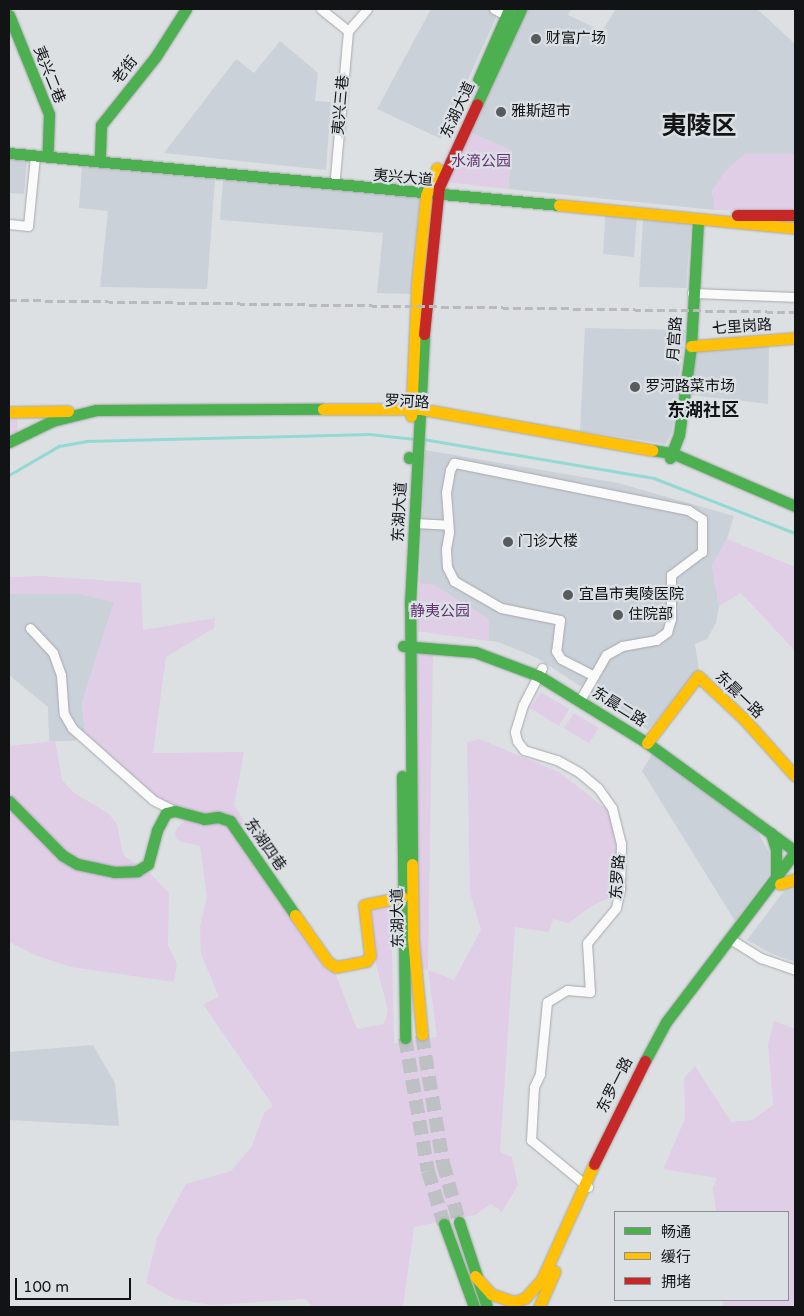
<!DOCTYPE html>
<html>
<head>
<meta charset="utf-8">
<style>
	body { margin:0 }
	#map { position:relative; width:804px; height:1316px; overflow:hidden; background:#dde0e3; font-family:"Varela Round","Noto Sans SC",sans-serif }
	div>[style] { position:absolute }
	.built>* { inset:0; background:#cbd1d9 }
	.green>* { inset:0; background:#dfcee6 }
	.stream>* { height:2.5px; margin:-1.25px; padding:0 1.25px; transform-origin:1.25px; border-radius:1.25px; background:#94d8d4 }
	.secondary-tunnel>* { height:14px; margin-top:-7px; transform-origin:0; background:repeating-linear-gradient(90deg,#bec1c4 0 14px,transparent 0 21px) }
	.roads { filter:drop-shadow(0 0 1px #a7a8ab) drop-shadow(0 0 1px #a7a8ab) }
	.street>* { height:9px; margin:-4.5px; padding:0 4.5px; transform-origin:4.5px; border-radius:4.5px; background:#fafafb }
	.fast>* { height:11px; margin:-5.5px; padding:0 5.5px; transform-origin:5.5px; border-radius:5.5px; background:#4caf50 }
	.slow>* { height:11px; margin:-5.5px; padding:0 5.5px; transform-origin:5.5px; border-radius:5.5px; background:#ffc107 }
	.jam>* { height:11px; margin:-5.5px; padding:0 5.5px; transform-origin:5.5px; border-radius:5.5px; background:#c62828 }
	.rail>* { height:2.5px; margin-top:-1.25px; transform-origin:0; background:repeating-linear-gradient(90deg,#b9babb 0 8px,transparent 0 12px) }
	.dots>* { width:14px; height:14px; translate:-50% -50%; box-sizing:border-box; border:2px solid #dbe0e5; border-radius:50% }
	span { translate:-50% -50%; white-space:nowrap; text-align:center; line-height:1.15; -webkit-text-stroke:4.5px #dbe0e5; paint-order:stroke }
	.poi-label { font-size:15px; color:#111315 }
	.left { translate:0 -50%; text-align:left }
	.street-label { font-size:15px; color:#111315 }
	.park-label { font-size:15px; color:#663074 }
	.quarter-label { font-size:18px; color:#111315; font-weight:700 }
	.town-label { font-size:25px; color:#111315; font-weight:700 }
	.frame { position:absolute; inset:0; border:10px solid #111315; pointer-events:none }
	.legend { position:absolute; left:614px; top:1211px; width:175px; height:90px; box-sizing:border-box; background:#dbe0e5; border:1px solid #8a8e92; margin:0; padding:6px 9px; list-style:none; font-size:15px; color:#111315 }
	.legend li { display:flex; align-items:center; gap:10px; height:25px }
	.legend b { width:25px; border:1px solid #8a8e92 }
	.scale { position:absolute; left:15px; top:1278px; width:116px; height:22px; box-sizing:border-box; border:2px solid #111315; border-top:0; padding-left:6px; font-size:15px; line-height:18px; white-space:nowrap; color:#111315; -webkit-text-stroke:4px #dbe0e5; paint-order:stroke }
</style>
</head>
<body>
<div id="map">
	<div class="built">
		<div style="clip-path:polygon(431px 9px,500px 9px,441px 139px,377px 109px)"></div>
		<div style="clip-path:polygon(526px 9px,571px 9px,568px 15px,602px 31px,616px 9px,757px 9px,795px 44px,795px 155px,745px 154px,712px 191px,715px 210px,508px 189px,512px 151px,469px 132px)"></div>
		<div style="clip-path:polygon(280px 41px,318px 73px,315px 101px,331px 102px,326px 170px,164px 153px,236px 59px,254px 73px)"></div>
		<div style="clip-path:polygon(9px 158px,27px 160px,24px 194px,9px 193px)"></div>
		<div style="clip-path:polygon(82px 166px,215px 179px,207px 289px,100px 287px,108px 211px,79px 208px)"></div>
		<div style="clip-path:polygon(223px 179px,420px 198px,411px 294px,377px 293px,383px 233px,220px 220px)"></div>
		<div style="clip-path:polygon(605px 215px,637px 219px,634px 257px,603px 254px)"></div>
		<div style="clip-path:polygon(643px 220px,691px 224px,686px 288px,639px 287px)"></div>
		<div style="clip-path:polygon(585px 328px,685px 330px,672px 432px,666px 444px,580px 431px)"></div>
		<div style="clip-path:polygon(769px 345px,768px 404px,690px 395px,696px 350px)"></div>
		<div style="clip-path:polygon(425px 450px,618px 483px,734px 516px,727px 539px,712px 566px,719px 606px,716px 623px,707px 639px,695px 644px,699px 670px,648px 730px,537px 658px,498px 642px,418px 631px)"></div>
		<div style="clip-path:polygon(9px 594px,81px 594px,114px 602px,82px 703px,85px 733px,74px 741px,49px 741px,48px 707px,9px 675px)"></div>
		<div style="clip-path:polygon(654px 751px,754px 825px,769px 852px,769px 875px,735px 921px,642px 771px)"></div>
		<div style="clip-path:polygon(795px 886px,795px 962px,770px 953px,747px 940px,787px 887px)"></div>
		<div style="clip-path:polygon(93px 1045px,115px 1083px,119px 1126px,9px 1120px,9px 1052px)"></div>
	</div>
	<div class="green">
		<div style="clip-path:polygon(469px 132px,512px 151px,508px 189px,445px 182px)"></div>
		<div style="clip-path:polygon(745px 154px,794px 154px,795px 211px,715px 210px,712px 191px,725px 171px)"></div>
		<div style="clip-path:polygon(17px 419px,18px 431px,9px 435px,9px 420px)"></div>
		<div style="clip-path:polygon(727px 539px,795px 567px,795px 651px,741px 593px,719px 606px,712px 566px)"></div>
		<div style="clip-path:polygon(42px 576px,141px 583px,143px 630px,215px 618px,214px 628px,166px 657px,153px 753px,244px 752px,234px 805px,245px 822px,231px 832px,325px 969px,335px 973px,357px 1029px,384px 1024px,388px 1011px,376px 964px,372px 912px,391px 906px,394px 1043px,437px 1037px,428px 970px,422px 970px,418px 918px,417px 653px,433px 653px,428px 970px,454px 980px,481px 930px,470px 893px,467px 742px,479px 739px,559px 772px,609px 811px,628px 890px,593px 905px,569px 923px,553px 919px,549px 932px,515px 927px,500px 1152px,512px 1157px,518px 1185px,502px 1212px,491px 1204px,475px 1215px,414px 1227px,403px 1307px,312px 1307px,306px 1299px,212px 1305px,175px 1299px,146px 1283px,157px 1238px,186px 1184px,231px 1171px,252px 1146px,264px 1113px,273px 1106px,203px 1004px,219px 997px,201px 954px,200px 926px,207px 897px,200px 846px,178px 841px,175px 835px,177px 828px,188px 818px,155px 796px,85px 733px,82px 703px,114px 602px,81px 594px,9px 594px,9px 577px)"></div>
		<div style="clip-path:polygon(420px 583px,435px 585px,489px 619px,489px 641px,418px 631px)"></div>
		<div style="clip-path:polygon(541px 692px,569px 709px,559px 726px,530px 708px)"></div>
		<div style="clip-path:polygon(574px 713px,599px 728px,589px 743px,564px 728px)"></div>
		<div style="clip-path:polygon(55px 741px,62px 780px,74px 793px,108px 813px,117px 824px,123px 855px,150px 873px,169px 893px,168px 945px,177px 964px,174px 982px,71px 967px,37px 956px,9px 942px,9px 746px)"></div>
		<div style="clip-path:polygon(774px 1021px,795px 1029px,795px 1307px,723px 1307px,723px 1300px,788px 1300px,788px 1212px,716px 1212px,713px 1188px,717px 1178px,663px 1169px,685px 1119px,684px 1078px,695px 1066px,731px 1122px,752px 1120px,773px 1105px,768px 1045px)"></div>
	</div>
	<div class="stream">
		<div style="left:423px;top:439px;width:234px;rotate:9.6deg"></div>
		<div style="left:654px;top:478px;width:151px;rotate:21.3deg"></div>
		<div style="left:9px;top:475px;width:58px;rotate:-30.1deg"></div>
		<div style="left:59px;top:446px;width:27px;rotate:-10deg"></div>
		<div style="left:86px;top:441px;width:283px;rotate:-1.4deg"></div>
		<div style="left:369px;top:434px;width:46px;rotate:6.2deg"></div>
	</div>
	<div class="secondary-tunnel">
		<div style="left:422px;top:1035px;width:130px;rotate:80.7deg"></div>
		<div style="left:443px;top:1163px;width:61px;rotate:74.8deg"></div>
		<div style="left:405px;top:1038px;width:135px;rotate:80.2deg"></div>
		<div style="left:428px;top:1171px;width:55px;rotate:73.2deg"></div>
	</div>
	<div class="roads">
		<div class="street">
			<div style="left:321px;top:9px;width:35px;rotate:39deg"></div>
			<div style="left:348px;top:31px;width:148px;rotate:95.1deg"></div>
			<div style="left:494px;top:9px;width:13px;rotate:27deg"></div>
			<div style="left:348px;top:31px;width:29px;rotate:-49deg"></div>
			<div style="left:9px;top:224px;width:19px;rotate:6deg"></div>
			<div style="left:28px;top:226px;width:70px;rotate:-84.3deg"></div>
			<div style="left:692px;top:293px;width:103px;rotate:2.2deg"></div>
			<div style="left:414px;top:523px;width:34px;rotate:3deg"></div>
			<div style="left:30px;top:628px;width:34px;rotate:47deg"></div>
			<div style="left:53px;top:653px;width:23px;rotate:70deg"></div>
			<div style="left:61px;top:675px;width:39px;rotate:86deg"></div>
			<div style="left:64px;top:714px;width:16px;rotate:60deg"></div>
			<div style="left:72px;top:728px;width:108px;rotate:41.6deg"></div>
			<div style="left:153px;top:800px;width:25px;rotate:27deg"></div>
			<div style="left:542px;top:668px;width:42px;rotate:117.2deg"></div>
			<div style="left:523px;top:705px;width:28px;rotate:107deg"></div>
			<div style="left:515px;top:732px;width:9px;rotate:77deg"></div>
			<div style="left:517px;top:741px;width:11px;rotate:52deg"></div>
			<div style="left:524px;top:750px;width:34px;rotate:17deg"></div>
			<div style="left:557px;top:760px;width:26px;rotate:29deg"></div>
			<div style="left:580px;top:773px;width:23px;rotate:40deg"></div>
			<div style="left:598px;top:788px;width:24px;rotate:55deg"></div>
			<div style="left:612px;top:808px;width:36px;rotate:76deg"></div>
			<div style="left:621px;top:843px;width:46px;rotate:91.2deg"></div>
			<div style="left:620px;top:889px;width:19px;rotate:102deg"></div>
			<div style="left:616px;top:908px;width:45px;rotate:129.6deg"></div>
			<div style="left:587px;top:943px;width:49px;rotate:86.5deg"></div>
			<div style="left:590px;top:992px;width:23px;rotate:-175deg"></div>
			<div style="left:567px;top:990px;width:23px;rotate:149deg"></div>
			<div style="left:547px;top:1002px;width:72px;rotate:95.6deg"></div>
			<div style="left:540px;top:1074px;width:14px;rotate:115deg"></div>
			<div style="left:534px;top:1087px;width:53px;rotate:93.2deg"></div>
			<div style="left:531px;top:1140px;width:74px;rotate:39.5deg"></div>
			<div style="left:580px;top:700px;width:52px;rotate:-60deg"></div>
			<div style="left:606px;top:655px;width:18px;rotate:-29deg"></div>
			<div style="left:622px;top:646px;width:35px;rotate:-10deg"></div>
			<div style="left:656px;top:640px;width:14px;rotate:-36deg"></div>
			<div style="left:667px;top:632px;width:14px;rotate:-73deg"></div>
			<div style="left:671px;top:619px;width:44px;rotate:-90deg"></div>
			<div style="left:671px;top:575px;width:39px;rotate:-37deg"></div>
			<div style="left:702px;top:552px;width:33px;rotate:-90deg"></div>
			<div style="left:702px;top:519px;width:17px;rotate:-147deg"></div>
			<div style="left:688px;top:510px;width:239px;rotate:-168.6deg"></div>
			<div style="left:454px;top:463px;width:8px;rotate:120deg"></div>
			<div style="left:450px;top:470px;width:22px;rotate:100deg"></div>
			<div style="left:446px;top:492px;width:40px;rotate:85.7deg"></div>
			<div style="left:449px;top:532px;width:17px;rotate:100deg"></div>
			<div style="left:446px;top:549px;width:18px;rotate:87deg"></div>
			<div style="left:447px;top:567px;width:16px;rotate:63deg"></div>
			<div style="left:454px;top:581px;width:54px;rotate:29.9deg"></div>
			<div style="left:501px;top:608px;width:60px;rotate:11.5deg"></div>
			<div style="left:560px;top:620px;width:31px;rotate:97deg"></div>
			<div style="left:556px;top:651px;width:9px;rotate:58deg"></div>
			<div style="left:561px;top:659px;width:37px;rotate:27deg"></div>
			<div style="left:735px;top:942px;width:31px;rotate:32deg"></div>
			<div style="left:761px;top:958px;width:36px;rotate:19deg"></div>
		</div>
		<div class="fast">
			<div style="left:9px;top:15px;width:107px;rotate:68deg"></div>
			<div style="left:49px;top:114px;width:35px;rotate:92deg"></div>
			<div style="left:478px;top:80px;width:77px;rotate:-66.4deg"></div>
			<div style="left:477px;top:104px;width:105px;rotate:-65.1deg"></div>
			<div style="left:9px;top:153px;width:552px;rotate:5.4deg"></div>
			<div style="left:100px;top:154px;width:29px;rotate:-88deg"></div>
			<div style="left:101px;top:125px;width:88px;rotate:-51.4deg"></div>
			<div style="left:156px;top:56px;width:56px;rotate:-57.4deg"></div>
			<div style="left:9px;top:442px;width:48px;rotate:-26deg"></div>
			<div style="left:52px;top:421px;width:45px;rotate:-14deg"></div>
			<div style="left:96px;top:410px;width:227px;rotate:-0.3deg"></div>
			<div style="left:652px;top:450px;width:20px;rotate:9deg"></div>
			<div style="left:672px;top:453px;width:134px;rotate:23.3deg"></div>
			<div style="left:409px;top:457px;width:1px;rotate:90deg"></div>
			<div style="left:670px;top:458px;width:25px;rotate:-69deg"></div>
			<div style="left:679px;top:435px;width:90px;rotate:-82.3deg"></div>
			<div style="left:691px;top:346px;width:125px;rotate:-86.8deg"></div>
			<div style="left:403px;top:646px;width:72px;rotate:4.8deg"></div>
			<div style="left:475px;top:652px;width:68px;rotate:20.6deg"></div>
			<div style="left:539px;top:676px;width:127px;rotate:31.8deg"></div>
			<div style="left:647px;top:743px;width:183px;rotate:36.1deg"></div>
			<div style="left:402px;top:776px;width:262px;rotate:89.3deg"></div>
			<div style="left:9px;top:801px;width:76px;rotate:45.5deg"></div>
			<div style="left:62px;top:855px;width:17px;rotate:31deg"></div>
			<div style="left:77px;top:864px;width:38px;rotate:12deg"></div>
			<div style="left:114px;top:872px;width:23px;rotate:-2deg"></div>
			<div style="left:137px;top:871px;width:13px;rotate:-32deg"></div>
			<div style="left:148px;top:864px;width:35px;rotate:-75deg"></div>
			<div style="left:157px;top:830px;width:19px;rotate:-62deg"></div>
			<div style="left:166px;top:813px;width:9px;rotate:-13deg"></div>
			<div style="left:175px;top:811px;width:30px;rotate:15deg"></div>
			<div style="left:204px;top:819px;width:14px;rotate:-8deg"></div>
			<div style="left:218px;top:817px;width:13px;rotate:18deg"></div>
			<div style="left:230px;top:821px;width:114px;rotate:55.3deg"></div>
			<div style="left:771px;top:833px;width:17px;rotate:73deg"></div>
			<div style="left:776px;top:849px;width:27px;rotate:90deg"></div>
			<div style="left:412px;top:864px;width:260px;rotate:-90.4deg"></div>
			<div style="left:410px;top:604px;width:270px;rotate:-87deg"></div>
			<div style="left:645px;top:1061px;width:44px;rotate:-61.7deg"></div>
			<div style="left:666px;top:1022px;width:213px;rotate:-52.8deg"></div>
			<div style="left:459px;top:1222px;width:89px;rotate:71.8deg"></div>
			<div style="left:444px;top:1224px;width:88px;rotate:70.1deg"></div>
		</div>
		<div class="slow">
			<div style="left:559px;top:205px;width:237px;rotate:5.6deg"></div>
			<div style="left:691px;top:346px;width:104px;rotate:-4.4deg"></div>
			<div style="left:323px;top:409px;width:98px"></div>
			<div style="left:421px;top:409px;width:235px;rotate:10.1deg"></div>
			<div style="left:9px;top:412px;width:59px;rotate:-1deg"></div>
			<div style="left:411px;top:416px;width:132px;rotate:-87.4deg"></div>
			<div style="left:417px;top:284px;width:89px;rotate:-84.2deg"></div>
			<div style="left:426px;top:195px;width:29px;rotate:-68deg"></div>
			<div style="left:647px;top:743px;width:84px;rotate:-52.7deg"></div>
			<div style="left:698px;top:676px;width:63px;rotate:43.1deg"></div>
			<div style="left:744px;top:719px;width:76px;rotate:48.2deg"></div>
			<div style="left:412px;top:864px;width:75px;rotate:89.2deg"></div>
			<div style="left:413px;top:939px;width:96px;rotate:84.6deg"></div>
			<div style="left:780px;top:884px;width:16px;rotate:-18deg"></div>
			<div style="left:295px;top:915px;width:57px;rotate:54.9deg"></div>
			<div style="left:328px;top:962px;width:9px;rotate:32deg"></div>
			<div style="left:336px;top:967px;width:31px;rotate:-11deg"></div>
			<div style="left:366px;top:961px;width:6px;rotate:-51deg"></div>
			<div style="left:370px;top:956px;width:51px;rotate:-96.7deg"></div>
			<div style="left:364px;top:905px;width:39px;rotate:-12deg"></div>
			<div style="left:475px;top:1276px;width:24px;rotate:48deg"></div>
			<div style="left:491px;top:1294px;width:24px;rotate:19deg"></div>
			<div style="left:514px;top:1302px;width:12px;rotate:-20deg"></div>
			<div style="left:525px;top:1298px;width:25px;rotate:-48deg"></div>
			<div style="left:542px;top:1279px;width:126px;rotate:-65.7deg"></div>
			<div style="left:539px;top:1307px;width:39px;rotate:-66deg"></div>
		</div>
		<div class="jam">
			<div style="left:737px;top:215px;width:58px"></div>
			<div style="left:424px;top:334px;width:148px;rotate:-84.2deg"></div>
			<div style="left:439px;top:187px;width:91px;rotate:-65.4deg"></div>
			<div style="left:594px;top:1164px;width:115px;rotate:-63.7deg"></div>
		</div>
	</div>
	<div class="rail">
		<div style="left:9px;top:300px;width:786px;rotate:0.87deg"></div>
	</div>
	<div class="dots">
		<div style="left:536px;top:39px;background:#585b5d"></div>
		<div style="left:501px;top:112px;background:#585b5d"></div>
		<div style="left:635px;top:387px;background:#585b5d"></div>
		<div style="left:508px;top:542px;background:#585b5d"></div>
		<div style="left:568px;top:595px;background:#585b5d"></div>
		<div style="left:618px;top:615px;background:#585b5d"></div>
	</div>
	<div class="poi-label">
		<span class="left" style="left:546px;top:39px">财富广场</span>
		<span class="left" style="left:511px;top:112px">雅斯超市</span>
		<span class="left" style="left:645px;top:387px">罗河路菜市场</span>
		<span class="left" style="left:518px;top:542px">门诊大楼</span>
		<span class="left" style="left:579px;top:595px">宜昌市夷陵医院</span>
		<span class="left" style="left:628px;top:615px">住院部</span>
	</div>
	<div class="street-label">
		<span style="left:125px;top:70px;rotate:-51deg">老街</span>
		<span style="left:49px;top:75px;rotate:68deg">夷兴二巷</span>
		<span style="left:341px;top:105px;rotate:-85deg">夷兴三巷</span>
		<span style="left:458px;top:110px;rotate:-65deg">东湖大道</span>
		<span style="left:403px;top:178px;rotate:5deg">夷兴大道</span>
		<span style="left:742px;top:327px;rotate:-4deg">七里岗路</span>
		<span style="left:675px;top:339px;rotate:-86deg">月宫路</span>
		<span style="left:407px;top:402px;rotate:3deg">罗河路</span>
		<span style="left:400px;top:512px;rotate:-87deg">东湖大道</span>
		<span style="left:739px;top:695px;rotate:44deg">东晨一路</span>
		<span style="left:619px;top:707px;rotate:32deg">东晨二路</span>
		<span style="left:265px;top:845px;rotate:55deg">东湖四巷</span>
		<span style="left:618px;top:877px;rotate:-86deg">东罗路</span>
		<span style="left:398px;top:918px;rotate:-91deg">东湖大道</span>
		<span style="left:615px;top:1085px;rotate:-63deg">东罗一路</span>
	</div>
	<div class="park-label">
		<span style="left:481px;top:162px">水滴公园</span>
		<span style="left:440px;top:612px">静夷公园</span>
	</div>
	<div class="quarter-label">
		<span style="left:703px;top:410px">东湖社区</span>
	</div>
	<div class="town-label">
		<span style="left:699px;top:126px">夷陵区</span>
	</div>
	<div class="frame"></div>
	<ul class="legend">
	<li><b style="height:6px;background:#4caf50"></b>畅通</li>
	<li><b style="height:6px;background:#ffc107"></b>缓行</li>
	<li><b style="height:6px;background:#c62828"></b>拥堵</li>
	</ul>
	<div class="scale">100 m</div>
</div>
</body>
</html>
